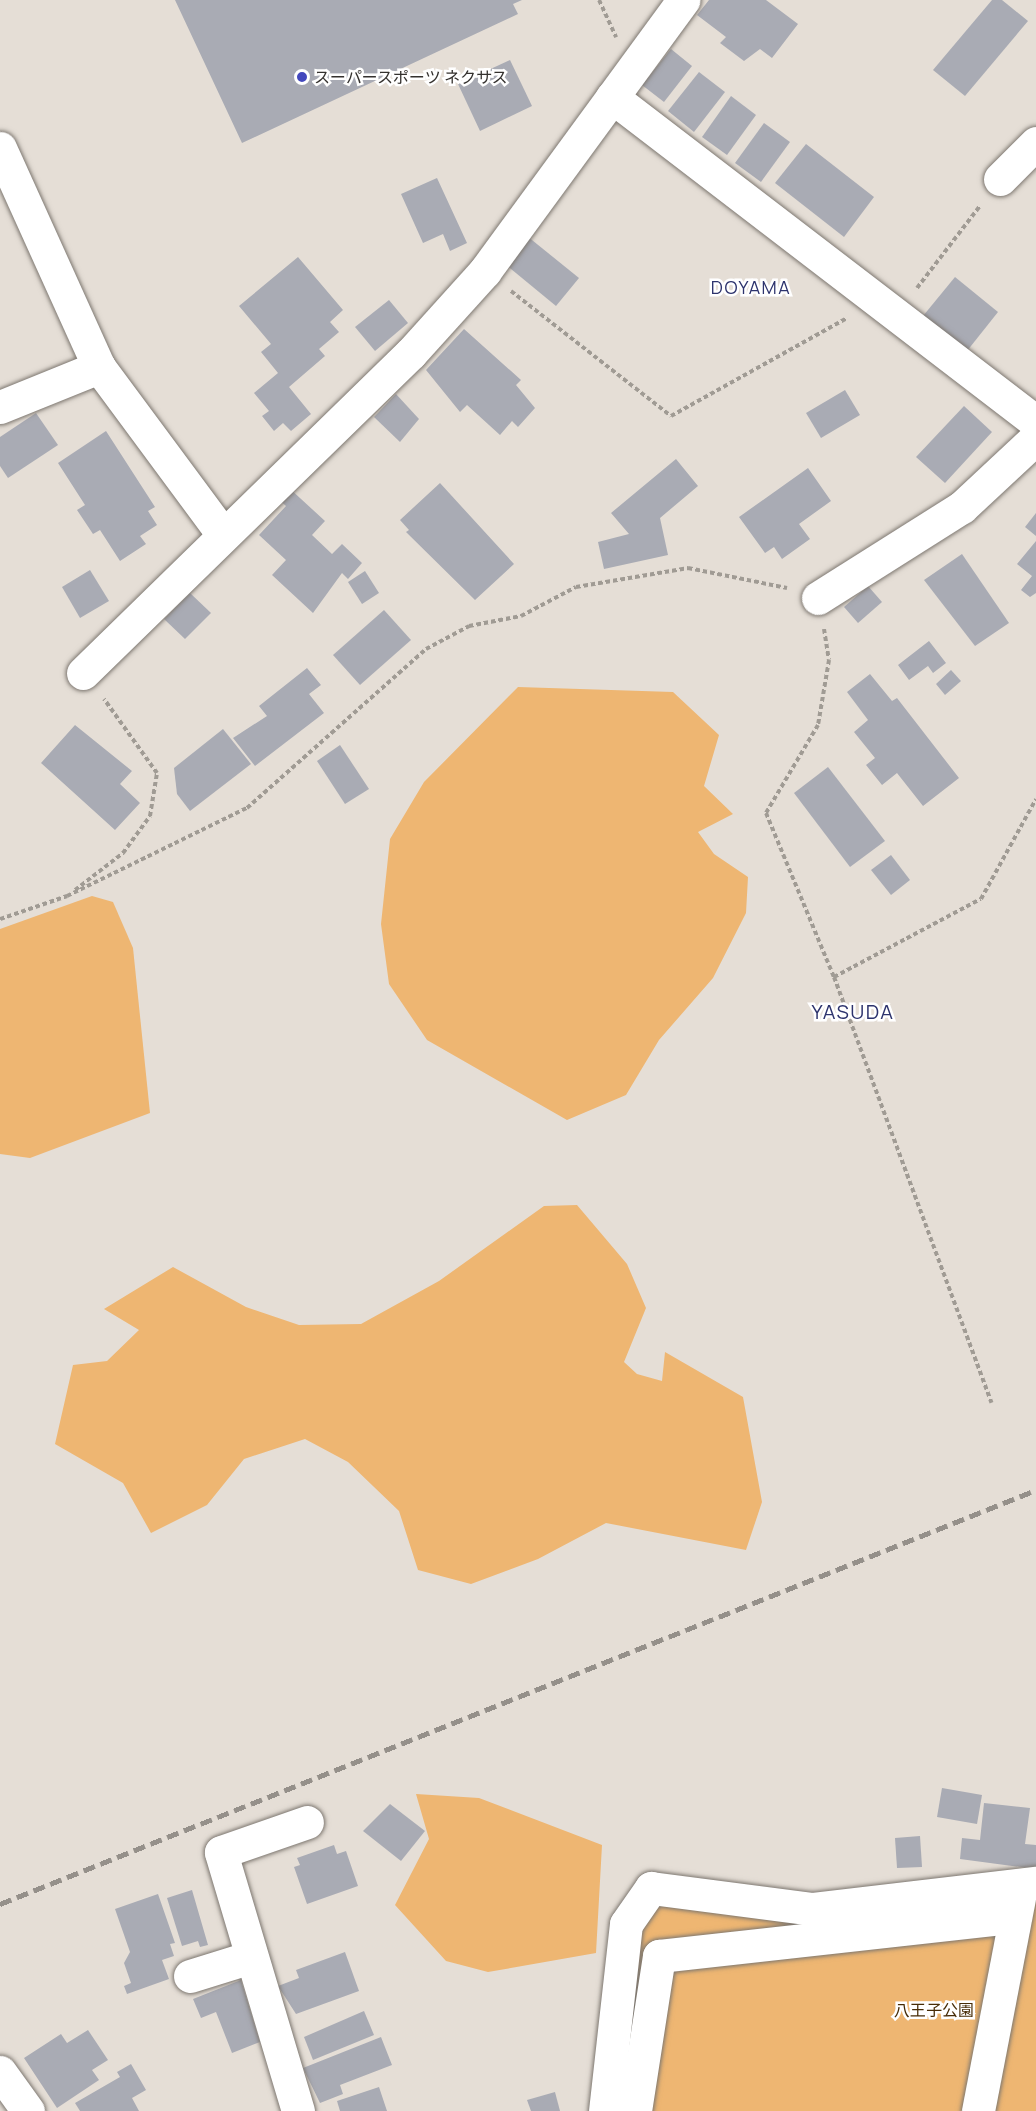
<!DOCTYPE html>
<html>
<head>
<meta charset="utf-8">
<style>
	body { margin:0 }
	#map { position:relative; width:1036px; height:2111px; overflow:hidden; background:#e5ded6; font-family:Manrope,"Noto Sans JP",sans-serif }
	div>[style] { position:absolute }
	.green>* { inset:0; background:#eeb672 }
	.building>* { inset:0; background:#a9abb4 }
	.path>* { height:4px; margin-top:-2px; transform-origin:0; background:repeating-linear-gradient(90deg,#a09b94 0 4.5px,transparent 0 7.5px) }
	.roads { filter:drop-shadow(0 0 2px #7d7770) drop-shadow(0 0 2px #7d7770) }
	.minor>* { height:33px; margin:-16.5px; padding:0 16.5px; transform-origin:16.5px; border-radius:16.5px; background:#fff }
	.rail>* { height:4.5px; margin-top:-2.25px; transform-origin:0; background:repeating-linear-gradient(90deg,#95908a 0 12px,transparent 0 18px) }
	.dots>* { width:16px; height:16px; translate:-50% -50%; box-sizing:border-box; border:3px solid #fff; border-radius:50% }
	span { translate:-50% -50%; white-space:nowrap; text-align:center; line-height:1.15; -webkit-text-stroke:5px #fff; paint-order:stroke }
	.poi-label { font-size:16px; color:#34312e }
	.left { translate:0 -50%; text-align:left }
	.park-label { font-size:16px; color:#472c07 }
	.neighbourhood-label { font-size:18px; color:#2d336d; letter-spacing:1.5px }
	.quarter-label { font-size:20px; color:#2d336d; letter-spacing:1.5px }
</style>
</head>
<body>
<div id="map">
	<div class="green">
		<div style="clip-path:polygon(518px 687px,673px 692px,719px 735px,704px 786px,733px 814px,698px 832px,714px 854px,748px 877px,746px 913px,713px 978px,659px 1040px,626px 1095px,567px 1120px,427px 1040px,389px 984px,381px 924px,390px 839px,424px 782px)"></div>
		<div style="clip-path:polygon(92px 896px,113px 902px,133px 948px,150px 1113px,30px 1158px,0 1154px,0 929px)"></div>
		<div style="clip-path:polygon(577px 1205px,627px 1264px,646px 1308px,624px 1362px,637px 1374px,662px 1381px,665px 1352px,743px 1397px,762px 1502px,746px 1550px,606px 1523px,538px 1559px,471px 1584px,418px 1570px,399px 1511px,348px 1462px,305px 1439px,244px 1459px,207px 1505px,151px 1533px,123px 1483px,55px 1444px,73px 1365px,107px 1361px,139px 1330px,104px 1309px,173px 1267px,246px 1307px,299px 1325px,361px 1324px,439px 1281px,544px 1206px)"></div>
		<div style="clip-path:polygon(416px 1794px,479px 1798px,602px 1845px,596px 1953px,488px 1972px,446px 1961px,395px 1905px,429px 1839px)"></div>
		<div style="clip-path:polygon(1036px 1900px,1036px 2111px,618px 2111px,638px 1920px,664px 1901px,801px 1919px)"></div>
	</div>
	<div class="building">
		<div style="clip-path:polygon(175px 0,522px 0,513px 4px,518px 14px,242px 143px)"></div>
		<div style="clip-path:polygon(709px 0,766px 0,798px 24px,772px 58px,760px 49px,744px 61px,720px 43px,726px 37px,697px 15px)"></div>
		<div style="clip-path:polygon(992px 0,1002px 0,1028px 21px,965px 96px,933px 70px)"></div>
		<div style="clip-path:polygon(671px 49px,692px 66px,664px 102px,642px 85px)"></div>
		<div style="clip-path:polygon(510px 60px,532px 106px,480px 131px,458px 84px)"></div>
		<div style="clip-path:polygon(699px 72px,725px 92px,694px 132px,668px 111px)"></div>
		<div style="clip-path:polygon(731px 96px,756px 115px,727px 155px,702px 137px)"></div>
		<div style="clip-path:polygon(764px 123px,790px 142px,761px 182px,735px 163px)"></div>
		<div style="clip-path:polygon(806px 144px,874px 197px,844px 237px,775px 183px)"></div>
		<div style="clip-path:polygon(437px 178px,467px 243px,450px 251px,443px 234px,423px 243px,401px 194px)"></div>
		<div style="clip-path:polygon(527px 236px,579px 278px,556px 306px,505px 264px)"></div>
		<div style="clip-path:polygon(298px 257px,343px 310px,330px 322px,339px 332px,319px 349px,325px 356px,289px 387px,311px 414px,291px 431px,283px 423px,274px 431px,262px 416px,269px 411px,254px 393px,278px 373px,261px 352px,271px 344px,239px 306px)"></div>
		<div style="clip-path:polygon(955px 277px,998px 312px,967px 351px,923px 316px)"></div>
		<div style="clip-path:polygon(389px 300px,408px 323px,375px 351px,355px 327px)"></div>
		<div style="clip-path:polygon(464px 329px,521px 380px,516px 385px,535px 408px,518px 427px,512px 421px,500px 435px,467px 405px,460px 412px,426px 370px)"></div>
		<div style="clip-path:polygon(845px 390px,860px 415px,821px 438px,806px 413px)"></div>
		<div style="clip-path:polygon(396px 394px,419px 419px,400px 442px,374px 417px)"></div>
		<div style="clip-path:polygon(964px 406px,992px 432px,945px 483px,916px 457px)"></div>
		<div style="clip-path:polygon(36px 413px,58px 445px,8px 478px,0 466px,0 437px)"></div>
		<div style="clip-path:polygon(106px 431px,155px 507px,148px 511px,157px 525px,140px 536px,146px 544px,120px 561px,100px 530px,93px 534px,77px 510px,85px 505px,58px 463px)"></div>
		<div style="clip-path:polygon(676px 459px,698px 486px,660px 518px,668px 555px,604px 569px,598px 542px,629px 534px,611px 513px)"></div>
		<div style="clip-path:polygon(808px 468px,831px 501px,799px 524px,810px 539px,782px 559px,774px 547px,765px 553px,739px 517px)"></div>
		<div style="clip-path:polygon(440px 483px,514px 564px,475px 600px,406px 532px,409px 530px,400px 520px)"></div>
		<div style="clip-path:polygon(288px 487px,325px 521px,312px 535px,332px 554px,342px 544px,362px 563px,348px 579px,342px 573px,313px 613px,272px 575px,286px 560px,259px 535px,286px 506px,277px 498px)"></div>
		<div style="clip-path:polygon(1036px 513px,1036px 536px,1025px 527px)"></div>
		<div style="clip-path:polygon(1036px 541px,1036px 593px,1030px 597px,1021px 590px,1032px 576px,1017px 564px)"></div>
		<div style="clip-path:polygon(962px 554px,1009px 623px,975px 646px,924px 580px)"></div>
		<div style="clip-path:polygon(90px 570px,109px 601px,80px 618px,62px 587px)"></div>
		<div style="clip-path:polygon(365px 571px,379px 593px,362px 604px,348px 582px)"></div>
		<div style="clip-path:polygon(868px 586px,882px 602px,858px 623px,844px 607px)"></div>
		<div style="clip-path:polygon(190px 593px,211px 613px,185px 639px,164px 619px)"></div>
		<div style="clip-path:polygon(384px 610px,411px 640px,360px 685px,333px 655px)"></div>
		<div style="clip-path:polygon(929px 641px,946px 663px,933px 673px,928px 666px,909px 680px,898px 665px)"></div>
		<div style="clip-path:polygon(307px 668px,321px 685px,309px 694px,324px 713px,255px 766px,233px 738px,267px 716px,259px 706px)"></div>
		<div style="clip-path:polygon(951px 670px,961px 681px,945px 695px,936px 684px)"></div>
		<div style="clip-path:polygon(870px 674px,892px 701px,897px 698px,959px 778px,923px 806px,897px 773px,882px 785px,866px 765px,875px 758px,854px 732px,868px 720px,847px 692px)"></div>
		<div style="clip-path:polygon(75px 725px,132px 771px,120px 784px,140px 803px,115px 830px,41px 763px)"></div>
		<div style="clip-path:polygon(223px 729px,251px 764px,190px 811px,177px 794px,174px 768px)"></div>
		<div style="clip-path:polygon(340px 745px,369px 789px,345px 804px,317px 761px)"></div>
		<div style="clip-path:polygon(828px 767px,885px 841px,850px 867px,794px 793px)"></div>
		<div style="clip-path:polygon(891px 855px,910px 880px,891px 895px,871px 870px)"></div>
		<div style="clip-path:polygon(942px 1788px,982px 1795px,977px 1824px,937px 1817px)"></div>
		<div style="clip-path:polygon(984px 1803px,1030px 1808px,1025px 1844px,1036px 1845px,1036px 1869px,960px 1859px,962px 1838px,980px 1840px)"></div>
		<div style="clip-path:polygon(390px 1804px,425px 1831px,401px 1861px,363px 1831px)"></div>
		<div style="clip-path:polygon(920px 1836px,922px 1867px,897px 1868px,895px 1838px)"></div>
		<div style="clip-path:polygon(334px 1845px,337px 1854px,346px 1851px,358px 1886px,307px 1904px,294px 1867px,300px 1865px,297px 1858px)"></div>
		<div style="clip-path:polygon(192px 1890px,208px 1945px,200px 1947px,198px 1941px,182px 1946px,167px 1898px)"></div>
		<div style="clip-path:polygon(158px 1894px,175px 1943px,170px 1944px,174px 1956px,162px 1960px,169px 1979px,127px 1994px,124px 1986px,131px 1983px,124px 1963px,130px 1952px,115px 1909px)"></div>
		<div style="clip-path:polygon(345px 1952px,359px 1991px,296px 2014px,278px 1986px,299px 1978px,296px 1970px)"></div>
		<div style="clip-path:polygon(241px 1980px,260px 2042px,232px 2053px,216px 2012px,201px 2018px,193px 1999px)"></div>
		<div style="clip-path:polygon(364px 2011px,374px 2035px,313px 2060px,304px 2037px)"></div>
		<div style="clip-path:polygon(88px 2030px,108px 2060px,92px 2070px,99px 2080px,57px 2108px,24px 2058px,61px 2034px,67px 2043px)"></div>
		<div style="clip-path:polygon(381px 2037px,392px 2065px,340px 2085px,343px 2094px,320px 2103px,303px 2068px)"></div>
		<div style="clip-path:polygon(131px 2064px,146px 2090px,132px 2098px,139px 2111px,80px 2111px,75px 2103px,120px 2077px,117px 2072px)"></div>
		<div style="clip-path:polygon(379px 2087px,387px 2111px,340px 2111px,337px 2101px)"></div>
		<div style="clip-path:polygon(555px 2092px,560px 2111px,531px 2111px,527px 2100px)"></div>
	</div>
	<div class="path">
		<div style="left:599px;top:0;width:41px;rotate:65.3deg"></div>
		<div style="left:917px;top:288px;width:103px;rotate:-52.5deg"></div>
		<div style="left:511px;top:291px;width:203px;rotate:38deg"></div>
		<div style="left:671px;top:416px;width:201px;rotate:-29.1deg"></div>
		<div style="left:824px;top:629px;width:31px;rotate:81deg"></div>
		<div style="left:829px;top:660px;width:66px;rotate:99.6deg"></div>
		<div style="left:818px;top:725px;width:102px;rotate:120.6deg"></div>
		<div style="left:766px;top:813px;width:178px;rotate:67.5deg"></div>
		<div style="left:834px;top:977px;width:166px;rotate:-28deg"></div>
		<div style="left:981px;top:899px;width:114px;rotate:-61.2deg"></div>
		<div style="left:75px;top:890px;width:61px;rotate:-37.6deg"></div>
		<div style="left:123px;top:853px;width:46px;rotate:-53.9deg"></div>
		<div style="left:150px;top:816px;width:44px;rotate:-80.8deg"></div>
		<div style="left:157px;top:773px;width:91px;rotate:-125.6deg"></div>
		<div style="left:67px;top:896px;width:200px;rotate:-26.1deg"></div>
		<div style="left:247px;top:808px;width:239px;rotate:-41.6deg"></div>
		<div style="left:426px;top:649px;width:49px;rotate:-28.1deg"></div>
		<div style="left:469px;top:626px;width:53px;rotate:-10.9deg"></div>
		<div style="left:521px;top:616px;width:62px;rotate:-27.8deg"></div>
		<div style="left:576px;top:587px;width:114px;rotate:-9.6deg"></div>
		<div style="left:688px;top:568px;width:101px;rotate:11.4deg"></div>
		<div style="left:0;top:919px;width:71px;rotate:-18.9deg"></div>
		<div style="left:834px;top:977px;width:454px;rotate:69.7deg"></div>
	</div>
	<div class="roads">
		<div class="minor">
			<div style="left:612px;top:97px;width:534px;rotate:37.47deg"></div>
			<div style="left:0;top:148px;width:240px;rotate:65.7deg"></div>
			<div style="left:99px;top:367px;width:207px;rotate:53.5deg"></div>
			<div style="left:1000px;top:179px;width:51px;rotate:-45deg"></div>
			<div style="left:0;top:407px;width:107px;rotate:-22deg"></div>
			<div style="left:818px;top:598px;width:170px;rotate:-32.3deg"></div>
			<div style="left:962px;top:507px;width:101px;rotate:-43deg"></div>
			<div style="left:83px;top:673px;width:458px;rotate:-44.3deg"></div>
			<div style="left:411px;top:353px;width:110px;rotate:-47.9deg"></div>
			<div style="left:485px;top:271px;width:336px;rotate:-53.8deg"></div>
			<div style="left:190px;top:1976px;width:64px;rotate:-17.3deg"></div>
			<div style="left:0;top:2072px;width:48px;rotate:54.3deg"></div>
			<div style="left:298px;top:2111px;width:270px;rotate:-106.6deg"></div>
			<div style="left:221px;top:1852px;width:91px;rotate:-19.2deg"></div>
			<div style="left:605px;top:2111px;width:188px;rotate:-83.6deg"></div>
			<div style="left:626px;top:1924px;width:44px;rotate:-55.2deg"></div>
			<div style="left:651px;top:1888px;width:163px;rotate:7.4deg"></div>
			<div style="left:813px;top:1909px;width:225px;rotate:-6.7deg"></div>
			<div style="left:635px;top:2111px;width:157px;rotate:-81.2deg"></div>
			<div style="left:659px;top:1956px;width:358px;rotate:-6.3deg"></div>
			<div style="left:978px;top:2111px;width:217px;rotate:-79.1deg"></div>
		</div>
	</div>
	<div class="rail">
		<div style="left:0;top:1904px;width:1116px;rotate:-21.78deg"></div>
	</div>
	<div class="dots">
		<div style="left:302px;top:77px;background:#4348bd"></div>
	</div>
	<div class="poi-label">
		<span class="left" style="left:314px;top:77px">スーパースポーツ ネクサス</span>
	</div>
	<div class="park-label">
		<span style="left:934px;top:2010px">八王子公園</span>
	</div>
	<div class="neighbourhood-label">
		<span style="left:751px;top:287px">DOYAMA</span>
	</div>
	<div class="quarter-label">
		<span style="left:853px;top:1011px">YASUDA</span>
	</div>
</div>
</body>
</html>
